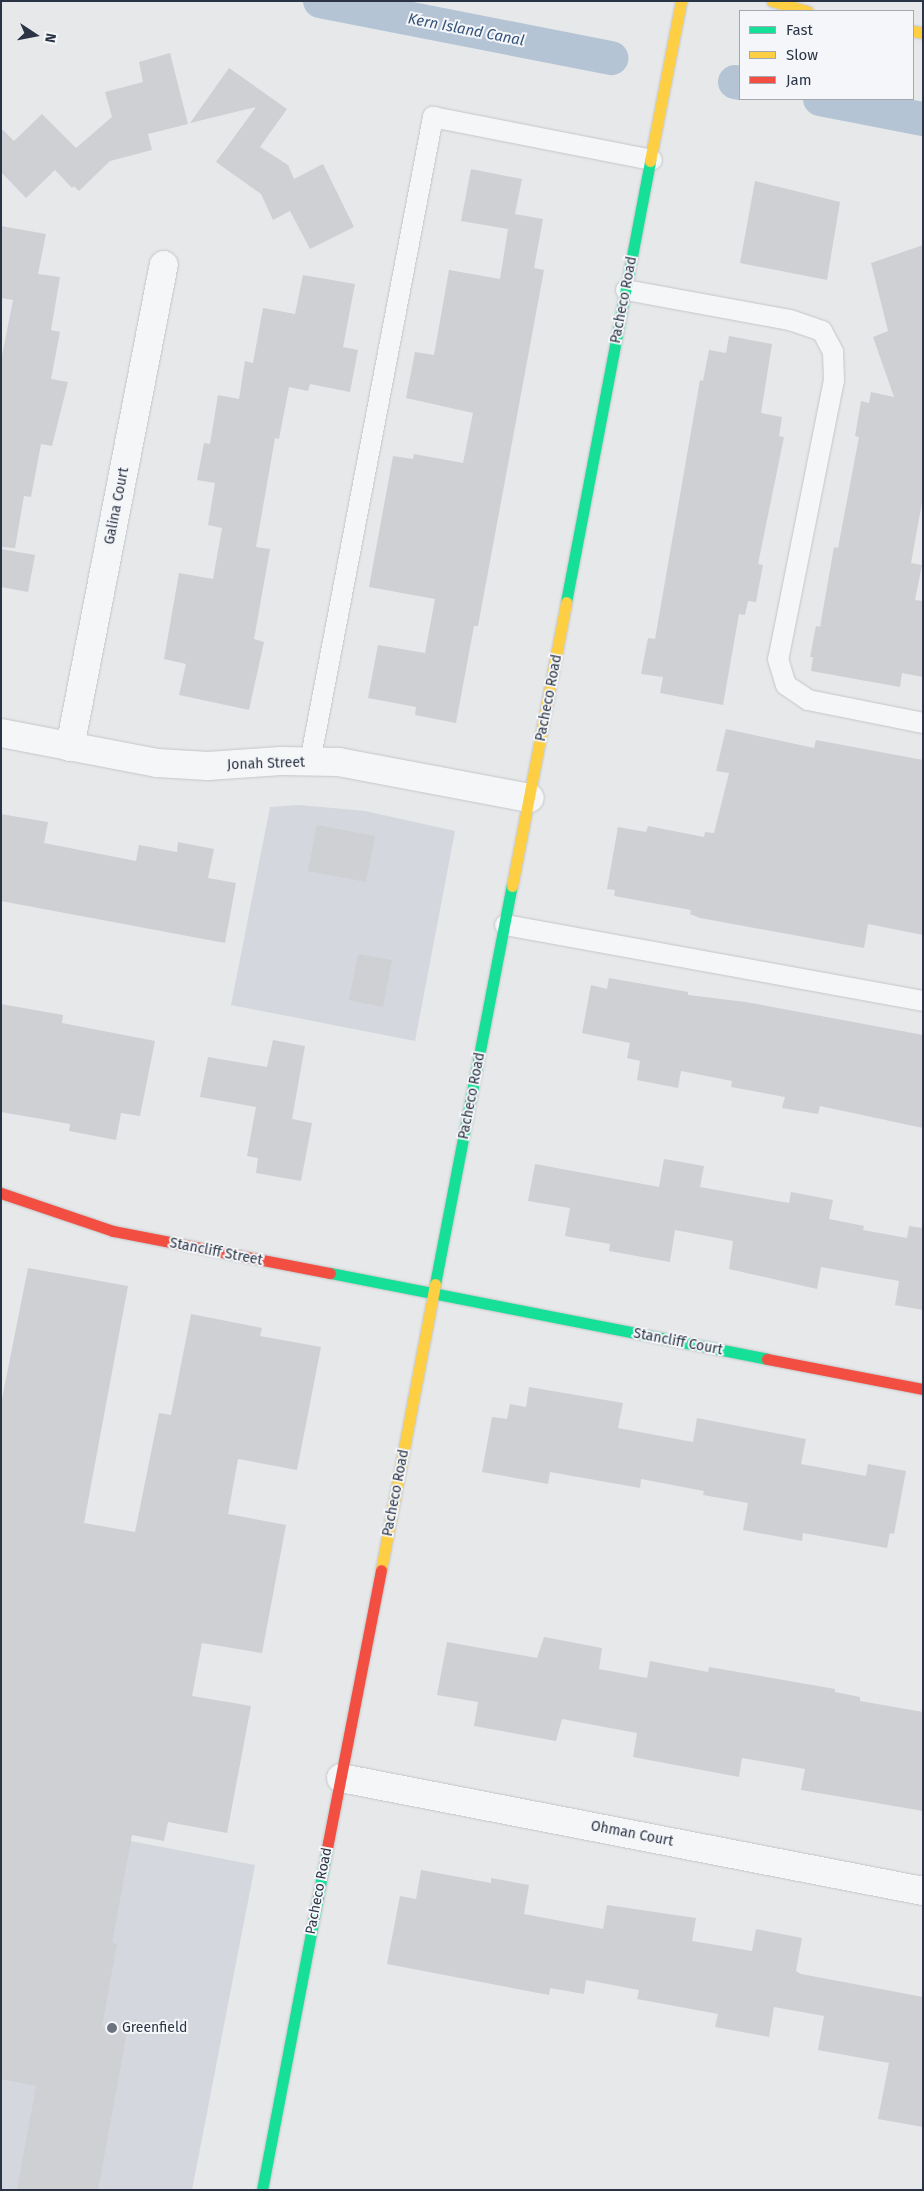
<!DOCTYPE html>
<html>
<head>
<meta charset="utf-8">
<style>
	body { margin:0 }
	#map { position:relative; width:924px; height:2191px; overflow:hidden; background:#e6e8ea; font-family:"Fira Sans",sans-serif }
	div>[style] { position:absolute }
	.built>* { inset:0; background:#d4d7dd }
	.canal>* { height:34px; margin:-17px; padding:0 17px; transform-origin:17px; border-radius:17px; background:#b4c4d5 }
	.building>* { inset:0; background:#ced0d3 }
	.roads { filter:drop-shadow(0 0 1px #c4c6c8) drop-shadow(0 0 1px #c4c6c8) }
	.lane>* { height:20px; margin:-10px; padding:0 10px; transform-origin:10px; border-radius:10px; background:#f5f6f7 }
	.street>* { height:28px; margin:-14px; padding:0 14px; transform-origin:14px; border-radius:14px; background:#f5f6f7 }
	.fast>* { height:11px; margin:-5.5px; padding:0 5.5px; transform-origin:5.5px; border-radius:5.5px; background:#16e098 }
	.slow>* { height:11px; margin:-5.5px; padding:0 5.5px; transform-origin:5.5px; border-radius:5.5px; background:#ffcf43 }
	.jam>* { height:11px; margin:-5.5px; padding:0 5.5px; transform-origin:5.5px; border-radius:5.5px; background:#f24e42 }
	.dots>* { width:14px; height:14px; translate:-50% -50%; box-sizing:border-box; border:2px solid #f4f6f9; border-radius:50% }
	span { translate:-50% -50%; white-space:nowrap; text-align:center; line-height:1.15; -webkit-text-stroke:4px #f4f6f9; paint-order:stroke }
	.street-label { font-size:14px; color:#2b3445 }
	.poi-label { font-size:14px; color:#2b3445 }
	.left { translate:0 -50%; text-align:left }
	.water-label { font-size:15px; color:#34527a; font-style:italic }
	.frame { position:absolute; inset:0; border:2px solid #2b3445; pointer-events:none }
	.legend { position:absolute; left:739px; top:10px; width:175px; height:90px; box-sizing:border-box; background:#f4f6f9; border:1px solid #a4a8b1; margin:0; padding:6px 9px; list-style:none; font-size:15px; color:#2b3445 }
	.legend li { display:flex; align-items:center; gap:10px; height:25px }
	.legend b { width:25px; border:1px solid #a4a8b1 }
	.north { position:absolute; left:10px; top:10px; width:50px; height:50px; -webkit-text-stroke:4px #f4f6f9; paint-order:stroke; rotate:101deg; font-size:14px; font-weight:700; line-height:20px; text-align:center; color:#2b3445 }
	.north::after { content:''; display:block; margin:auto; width:18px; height:22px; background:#2b3445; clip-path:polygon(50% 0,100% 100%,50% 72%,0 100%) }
</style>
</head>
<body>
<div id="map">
	<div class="built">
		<div style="clip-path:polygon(299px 805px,365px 811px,455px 831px,415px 1041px,231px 1005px,270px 807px)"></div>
		<div style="clip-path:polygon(1px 1816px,255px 1865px,192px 2190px,1px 2190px)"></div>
	</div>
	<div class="canal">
		<div style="left:320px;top:1px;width:297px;rotate:11.1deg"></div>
		<div style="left:735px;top:82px;width:5px;rotate:11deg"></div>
		<div style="left:820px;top:99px;width:105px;rotate:11deg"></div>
	</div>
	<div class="building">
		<div style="clip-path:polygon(170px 53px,188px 124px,148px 134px,152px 150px,110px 161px,79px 191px,74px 186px,72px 188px,55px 170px,26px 198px,1px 172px,1px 128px,14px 141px,42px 114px,76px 148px,112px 117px,105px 92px,143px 82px,139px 62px)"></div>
		<div style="clip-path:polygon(229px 68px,287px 109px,260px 147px,288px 165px,294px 179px,323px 164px,354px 227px,310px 249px,290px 211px,273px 220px,261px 194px,216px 162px,256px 107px,190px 123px)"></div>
		<div style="clip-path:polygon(471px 169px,522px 179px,515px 214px,543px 219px,534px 268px,544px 270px,478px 626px,474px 626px,456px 723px,415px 715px,416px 707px,368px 698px,378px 645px,425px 653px,435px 599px,369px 587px,393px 456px,413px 459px,414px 454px,463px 463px,473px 413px,406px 398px,415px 352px,434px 355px,449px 270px,500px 279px,508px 229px,461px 221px)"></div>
		<div style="clip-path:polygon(755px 181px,840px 202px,827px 280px,740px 263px)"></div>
		<div style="clip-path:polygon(1px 226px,46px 234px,38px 274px,60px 277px,51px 330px,60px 332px,51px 379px,68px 382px,52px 446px,41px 444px,31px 497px,24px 496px,15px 548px,1px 547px,1px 361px,13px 300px,1px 298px)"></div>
		<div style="clip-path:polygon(923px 245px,923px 497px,911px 563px,922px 565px,915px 600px,923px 601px,923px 677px,902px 673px,900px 687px,811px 671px,813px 657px,810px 657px,816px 626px,820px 627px,834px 547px,838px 548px,859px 437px,855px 436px,861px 401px,869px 403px,871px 392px,894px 397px,873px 337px,888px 331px,871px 263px)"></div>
		<div style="clip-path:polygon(303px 275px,355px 284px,343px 347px,358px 350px,350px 392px,310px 384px,308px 391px,289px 387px,279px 439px,275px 438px,256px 547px,270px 549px,254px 639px,264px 642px,249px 710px,179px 695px,186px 664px,164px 659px,179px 573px,213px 579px,222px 528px,208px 525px,215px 483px,197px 480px,204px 443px,210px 444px,218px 395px,239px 399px,245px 361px,253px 363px,263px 308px,295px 314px)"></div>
		<div style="clip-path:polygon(729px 336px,772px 344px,761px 413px,782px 417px,779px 436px,784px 437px,758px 564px,763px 565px,756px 602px,748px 601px,745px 615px,739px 614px,723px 705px,660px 693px,663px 677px,641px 674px,648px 638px,655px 639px,700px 380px,703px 381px,709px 350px,726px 353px)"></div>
		<div style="clip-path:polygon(1px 549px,35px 555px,28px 592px,1px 587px)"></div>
		<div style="clip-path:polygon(726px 729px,814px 748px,816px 740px,923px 760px,923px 935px,868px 924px,864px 948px,700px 918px,690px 914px,691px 910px,614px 896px,615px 890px,607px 889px,618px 827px,646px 832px,648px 826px,704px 837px,705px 832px,714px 833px,729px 773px,716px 771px)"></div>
		<div style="clip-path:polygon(1px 814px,48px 822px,44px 843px,136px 861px,139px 845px,177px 852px,178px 842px,214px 849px,208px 878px,236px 883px,225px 943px,1px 901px)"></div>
		<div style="clip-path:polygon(317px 825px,375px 836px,366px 882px,308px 871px)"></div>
		<div style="clip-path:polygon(358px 954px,392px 960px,383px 1007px,349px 1000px)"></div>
		<div style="clip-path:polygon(609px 978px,688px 992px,688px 995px,746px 1002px,923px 1035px,923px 1128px,820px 1106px,818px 1114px,782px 1108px,785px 1097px,731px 1087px,732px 1081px,681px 1071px,678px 1088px,637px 1080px,640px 1061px,627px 1058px,630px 1043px,582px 1033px,591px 985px,607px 989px)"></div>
		<div style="clip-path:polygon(1px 1004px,63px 1015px,62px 1023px,155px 1041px,140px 1116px,121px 1113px,116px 1140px,69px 1131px,70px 1124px,1px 1112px)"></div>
		<div style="clip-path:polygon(273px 1040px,305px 1046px,292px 1119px,312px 1123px,301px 1181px,256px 1173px,258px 1158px,247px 1156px,256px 1107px,200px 1097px,208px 1057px,267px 1067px)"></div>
		<div style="clip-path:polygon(664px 1159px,704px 1166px,700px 1187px,789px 1203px,791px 1192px,833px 1200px,829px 1219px,864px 1226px,863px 1230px,907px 1238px,909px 1226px,923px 1228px,923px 1310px,895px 1305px,899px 1281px,821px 1267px,817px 1289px,729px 1269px,733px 1241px,675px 1230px,670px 1262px,609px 1251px,610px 1244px,565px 1236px,570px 1208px,528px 1201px,535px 1164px,659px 1187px)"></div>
		<div style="clip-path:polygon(28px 1268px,128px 1286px,84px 1523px,135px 1532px,159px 1413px,171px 1415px,191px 1314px,262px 1328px,260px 1336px,321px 1347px,297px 1470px,238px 1459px,228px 1514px,286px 1525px,262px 1653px,202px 1643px,192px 1696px,251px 1706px,227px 1833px,168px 1822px,164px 1841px,132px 1835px,112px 1943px,117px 1944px,102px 2027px,127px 2032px,98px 2190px,17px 2190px,36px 2086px,1px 2079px,1px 1404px)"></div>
		<div style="clip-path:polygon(529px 1387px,623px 1403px,618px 1428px,693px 1442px,697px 1418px,806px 1439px,801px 1464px,866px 1476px,868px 1464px,906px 1471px,894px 1534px,890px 1533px,887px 1548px,803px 1533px,802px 1541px,743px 1530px,748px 1503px,703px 1495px,704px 1491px,641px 1479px,640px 1488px,550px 1472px,548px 1484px,482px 1472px,492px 1417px,507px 1419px,510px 1404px,526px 1407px)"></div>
		<div style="clip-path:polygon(544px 1637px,602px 1648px,599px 1669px,647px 1678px,650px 1661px,708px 1672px,709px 1667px,835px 1689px,835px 1692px,860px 1697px,860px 1701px,923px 1712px,923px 1811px,801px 1790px,805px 1769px,742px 1758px,739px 1777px,633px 1757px,637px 1733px,562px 1719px,556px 1741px,474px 1726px,478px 1702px,437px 1695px,447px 1642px,537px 1658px)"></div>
		<div style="clip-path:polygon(421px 1870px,491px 1883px,491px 1878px,529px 1885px,524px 1914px,603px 1929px,607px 1905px,696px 1918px,692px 1941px,752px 1951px,756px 1929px,802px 1938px,796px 1971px,801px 1974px,923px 1997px,923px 2127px,878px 2119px,889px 2063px,818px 2050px,824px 2016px,774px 2007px,769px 2037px,715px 2027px,718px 2014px,637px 1999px,639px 1990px,586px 1980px,584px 1994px,550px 1988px,549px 1995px,387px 1964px,400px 1896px,416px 1899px)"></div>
	</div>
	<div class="roads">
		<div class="lane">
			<div style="left:626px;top:290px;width:167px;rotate:10.4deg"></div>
			<div style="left:790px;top:320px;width:34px;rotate:19deg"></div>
			<div style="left:822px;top:331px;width:24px;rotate:62deg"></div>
			<div style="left:833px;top:352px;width:28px;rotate:88deg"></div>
			<div style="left:834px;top:380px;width:285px;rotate:101.3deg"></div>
			<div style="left:778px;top:659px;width:27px;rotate:73deg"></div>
			<div style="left:786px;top:685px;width:27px;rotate:34deg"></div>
			<div style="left:808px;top:700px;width:117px;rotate:11.3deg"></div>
			<div style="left:310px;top:762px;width:657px;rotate:-79.2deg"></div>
			<div style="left:433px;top:117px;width:223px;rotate:11.1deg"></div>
			<div style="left:505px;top:925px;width:425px;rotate:10.3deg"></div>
		</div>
		<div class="street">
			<div style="left:1px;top:733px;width:159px;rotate:10.9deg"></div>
			<div style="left:157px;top:763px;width:51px;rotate:3.4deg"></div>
			<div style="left:208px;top:766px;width:73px;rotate:-3.9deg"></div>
			<div style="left:281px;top:761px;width:58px;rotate:1deg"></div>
			<div style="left:339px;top:762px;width:194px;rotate:10.7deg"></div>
			<div style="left:70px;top:747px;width:491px;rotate:-79deg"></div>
			<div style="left:341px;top:1778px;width:593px;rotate:10.99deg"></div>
		</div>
		<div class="fast">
			<div style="left:566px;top:602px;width:449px;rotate:-79.2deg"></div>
			<div style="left:330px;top:1273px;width:445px;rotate:11.1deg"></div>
			<div style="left:435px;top:1284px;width:405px;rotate:-79.1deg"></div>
			<div style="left:262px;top:2190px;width:348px;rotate:-79.2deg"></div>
		</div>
		<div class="slow">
			<div style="left:772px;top:1px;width:37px;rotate:16deg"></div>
			<div style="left:913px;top:31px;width:10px;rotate:11deg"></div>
			<div style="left:650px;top:161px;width:163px;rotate:-79deg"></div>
			<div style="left:512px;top:886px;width:289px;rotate:-79.2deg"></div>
			<div style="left:381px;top:1570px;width:291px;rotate:-79.3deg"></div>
		</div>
		<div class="jam">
			<div style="left:1px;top:1193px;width:118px;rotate:18.7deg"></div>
			<div style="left:113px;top:1231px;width:221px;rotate:11deg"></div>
			<div style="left:767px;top:1359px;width:159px;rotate:10.9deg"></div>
			<div style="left:327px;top:1848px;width:283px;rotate:-79deg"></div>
		</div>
	</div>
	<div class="dots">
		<div style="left:112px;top:2028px;background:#6c737f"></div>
	</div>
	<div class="street-label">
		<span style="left:624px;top:300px;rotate:-79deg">Pacheco Road</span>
		<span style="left:117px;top:506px;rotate:-79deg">Galina Court</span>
		<span style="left:549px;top:698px;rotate:-79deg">Pacheco Road</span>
		<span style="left:266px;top:764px;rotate:-2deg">Jonah Street</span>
		<span style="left:472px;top:1096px;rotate:-79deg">Pacheco Road</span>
		<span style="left:216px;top:1252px;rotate:11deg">Stancliff Street</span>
		<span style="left:678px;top:1342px;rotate:11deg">Stancliff Court</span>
		<span style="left:396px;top:1493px;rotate:-79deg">Pacheco Road</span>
		<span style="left:632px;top:1834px;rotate:11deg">Ohman Court</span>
		<span style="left:319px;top:1891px;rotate:-79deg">Pacheco Road</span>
	</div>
	<div class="poi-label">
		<span class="left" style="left:122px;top:2028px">Greenfield</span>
	</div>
	<div class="water-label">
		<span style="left:466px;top:30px;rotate:11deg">Kern Island Canal</span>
	</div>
	<div class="frame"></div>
	<ul class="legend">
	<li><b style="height:6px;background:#16e098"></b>Fast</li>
	<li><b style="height:6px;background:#ffcf43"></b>Slow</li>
	<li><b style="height:6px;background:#f24e42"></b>Jam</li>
	</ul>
	<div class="north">N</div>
</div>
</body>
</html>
